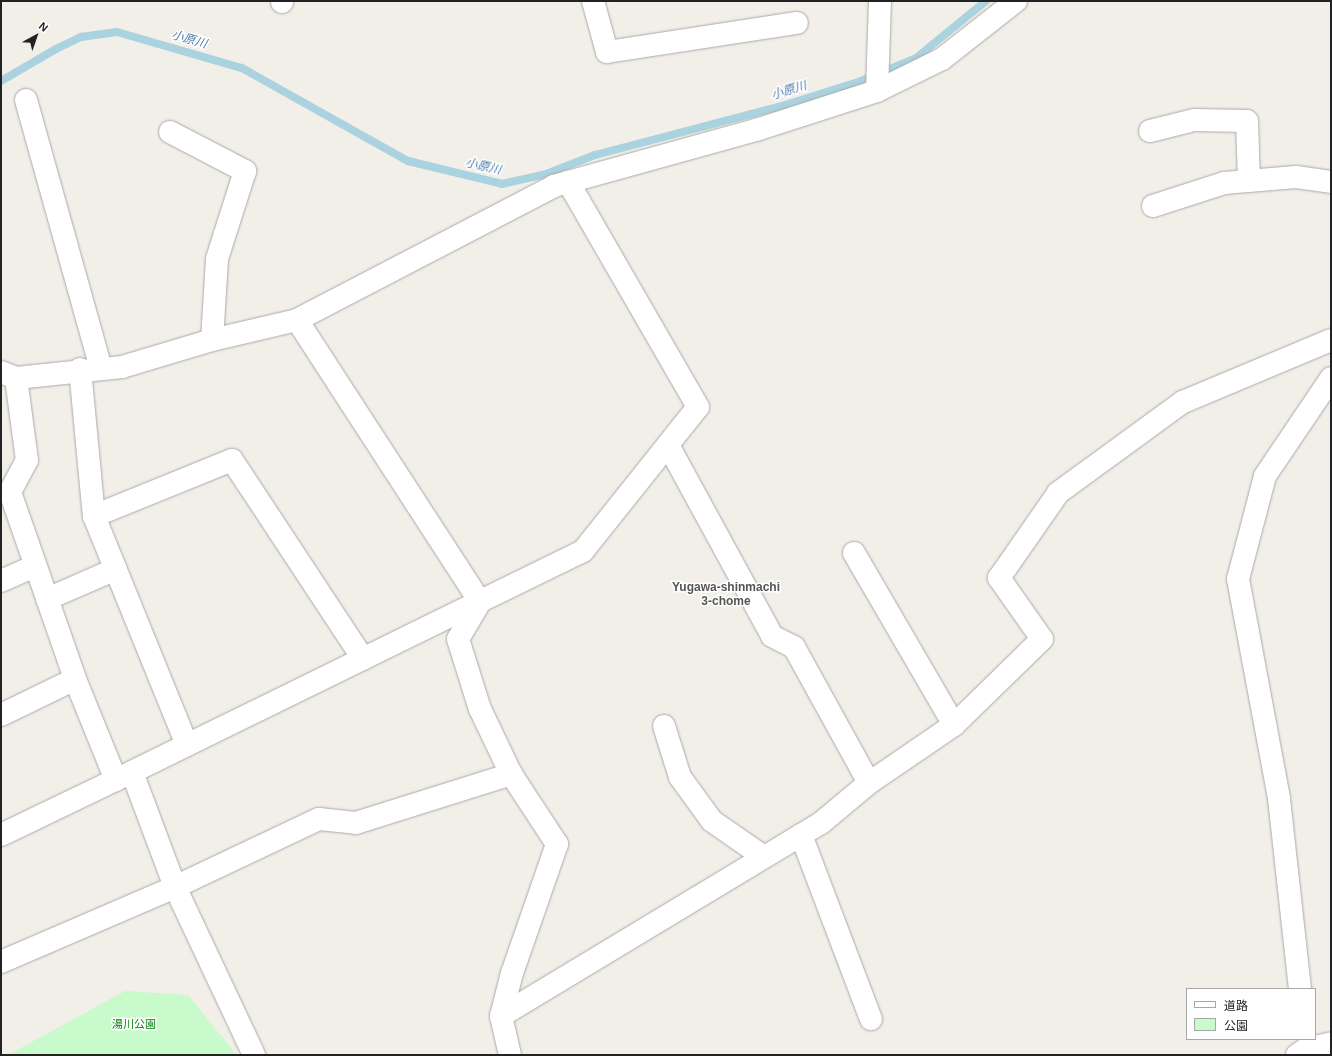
<!DOCTYPE html>
<html>
<head>
<meta charset="utf-8">
<style>
	body { margin:0 }
	#map { position:relative; width:1332px; height:1056px; overflow:hidden; background:#f2efe9; font-family:Arial,"Noto Sans JP",sans-serif }
	div>[style] { position:absolute }
	.park>* { inset:0; background:#c8facc }
	.stream>* { height:8px; margin:-4px; padding:0 4px; transform-origin:4px; border-radius:4px; background:#aad3df }
	.roads { filter:drop-shadow(0 0 1px #a9a9a9) drop-shadow(0 0 1px #a9a9a9) }
	.minor>* { height:22px; margin:-11px; padding:0 11px; transform-origin:11px; border-radius:11px; background:#fff }
	span { translate:-50% -50%; white-space:nowrap; text-align:center; line-height:1.15; -webkit-text-stroke:3px #fff; paint-order:stroke }
	.park-label { font-size:11px; color:#0c8416 }
	.water-label { font-size:12px; color:#4a7aab; font-style:italic }
	.neighbourhood-label { font-size:12px; color:#555; font-weight:700 }
	.frame { position:absolute; inset:0; border:2px solid #222; pointer-events:none }
	.legend { position:absolute; left:1186px; top:988px; width:130px; height:52px; box-sizing:border-box; background:#fff; border:1px solid #a7a7a7; margin:0; padding:5px 7px; list-style:none; font-size:12px; color:#222 }
	.legend li { display:flex; align-items:center; gap:8px; height:20px }
	.legend b { width:20px; border:1px solid #a7a7a7 }
	.north { position:absolute; left:16px; top:16px; width:40px; height:40px; -webkit-text-stroke:3px #fff; paint-order:stroke; rotate:40deg; font-size:11px; font-weight:700; line-height:16px; text-align:center; color:#222 }
	.north::after { content:''; display:block; margin:auto; width:14px; height:18px; background:#222; clip-path:polygon(50% 0,100% 100%,50% 72%,0 100%) }
</style>
</head>
<body>
<div id="map">
	<div class="park">
		<div style="clip-path:polygon(125px 991px,188px 995px,237px 1055px,8px 1055px)"></div>
	</div>
	<div class="stream">
		<div style="left:1px;top:81px;width:64px;rotate:-30.2deg"></div>
		<div style="left:56px;top:49px;width:28px;rotate:-26deg"></div>
		<div style="left:81px;top:37px;width:36px;rotate:-8deg"></div>
		<div style="left:117px;top:32px;width:130px;rotate:16.1deg"></div>
		<div style="left:242px;top:68px;width:190px;rotate:29.3deg"></div>
		<div style="left:408px;top:161px;width:97px;rotate:13.7deg"></div>
		<div style="left:502px;top:184px;width:45px;rotate:-12.8deg"></div>
		<div style="left:546px;top:174px;width:53px;rotate:-21.2deg"></div>
		<div style="left:595px;top:155px;width:196px;rotate:-14.7deg"></div>
		<div style="left:785px;top:105px;width:80px;rotate:-17.5deg"></div>
		<div style="left:861px;top:81px;width:60px;rotate:-22.7deg"></div>
		<div style="left:916px;top:58px;width:90px;rotate:-39.2deg"></div>
	</div>
	<div class="roads">
		<div class="minor">
			<div style="left:593px;top:1px;width:53px;rotate:74.6deg"></div>
			<div style="left:607px;top:52px;width:192px;rotate:-8.7deg"></div>
			<div style="left:282px;top:2px;width:1px;rotate:-90deg"></div>
			<div style="left:877px;top:91px;width:90px;rotate:-88.1deg"></div>
			<div style="left:26px;top:100px;width:278px;rotate:74.4deg"></div>
			<div style="left:1150px;top:131px;width:45px;rotate:-14deg"></div>
			<div style="left:1194px;top:120px;width:53px;rotate:1.1deg"></div>
			<div style="left:1247px;top:121px;width:60px;rotate:88.1deg"></div>
			<div style="left:170px;top:132px;width:85px;rotate:27.5deg"></div>
			<div style="left:245px;top:171px;width:92px;rotate:107.7deg"></div>
			<div style="left:217px;top:259px;width:81px;rotate:93.5deg"></div>
			<div style="left:1153px;top:206px;width:75px;rotate:-17.9deg"></div>
			<div style="left:1224px;top:183px;width:72px;rotate:-4.8deg"></div>
			<div style="left:1296px;top:177px;width:35px;rotate:8deg"></div>
			<div style="left:297px;top:320px;width:336px;rotate:57deg"></div>
			<div style="left:480px;top:602px;width:43px;rotate:120.7deg"></div>
			<div style="left:458px;top:639px;width:73px;rotate:72.6deg"></div>
			<div style="left:480px;top:709px;width:72px;rotate:64.5deg"></div>
			<div style="left:511px;top:774px;width:84px;rotate:56.7deg"></div>
			<div style="left:557px;top:844px;width:137px;rotate:109.2deg"></div>
			<div style="left:512px;top:973px;width:44px;rotate:104.3deg"></div>
			<div style="left:501px;top:1016px;width:40px;rotate:77deg"></div>
			<div style="left:80px;top:369px;width:148px;rotate:84.6deg"></div>
			<div style="left:94px;top:516px;width:247px;rotate:67.9deg"></div>
			<div style="left:1px;top:372px;width:16px;rotate:22deg"></div>
			<div style="left:16px;top:378px;width:107px;rotate:-5.9deg"></div>
			<div style="left:122px;top:367px;width:94px;rotate:-16.7deg"></div>
			<div style="left:212px;top:340px;width:87px;rotate:-13.2deg"></div>
			<div style="left:297px;top:320px;width:290px;rotate:-27.5deg"></div>
			<div style="left:554px;top:186px;width:210px;rotate:-15.5deg"></div>
			<div style="left:756px;top:130px;width:127px;rotate:-17.9deg"></div>
			<div style="left:877px;top:91px;width:72px;rotate:-26.2deg"></div>
			<div style="left:942px;top:59px;width:94px;rotate:-38.1deg"></div>
			<div style="left:16px;top:378px;width:83px;rotate:82.4deg"></div>
			<div style="left:27px;top:460px;width:36px;rotate:118deg"></div>
			<div style="left:10px;top:492px;width:198px;rotate:70.8deg"></div>
			<div style="left:75px;top:679px;width:109px;rotate:67.9deg"></div>
			<div style="left:668px;top:445px;width:217px;rotate:61.4deg"></div>
			<div style="left:772px;top:636px;width:25px;rotate:27deg"></div>
			<div style="left:794px;top:647px;width:155px;rotate:61.1deg"></div>
			<div style="left:94px;top:516px;width:149px;rotate:-22.1deg"></div>
			<div style="left:232px;top:460px;width:238px;rotate:56.6deg"></div>
			<div style="left:854px;top:553px;width:199px;rotate:59.8deg"></div>
			<div style="left:1px;top:581px;width:37px;rotate:-24deg"></div>
			<div style="left:47px;top:599px;width:75px;rotate:-23.5deg"></div>
			<div style="left:1px;top:715px;width:82px;rotate:-25.9deg"></div>
			<div style="left:664px;top:726px;width:53px;rotate:72.6deg"></div>
			<div style="left:680px;top:777px;width:54px;rotate:54deg"></div>
			<div style="left:712px;top:821px;width:63px;rotate:34.7deg"></div>
			<div style="left:132px;top:772px;width:502px;rotate:-26.11deg"></div>
			<div style="left:583px;top:551px;width:184px;rotate:-51.4deg"></div>
			<div style="left:698px;top:407px;width:260px;rotate:-120deg"></div>
			<div style="left:1px;top:835px;width:145px;rotate:-25.7deg"></div>
			<div style="left:132px;top:772px;width:123px;rotate:69.5deg"></div>
			<div style="left:175px;top:887px;width:186px;rotate:64.8deg"></div>
			<div style="left:801px;top:835px;width:197px;rotate:69.2deg"></div>
			<div style="left:1px;top:962px;width:189px;rotate:-23.3deg"></div>
			<div style="left:175px;top:887px;width:159px;rotate:-25.3deg"></div>
			<div style="left:319px;top:819px;width:37px;rotate:6deg"></div>
			<div style="left:356px;top:823px;width:163px;rotate:-17.5deg"></div>
			<div style="left:1300px;top:989px;width:192px;rotate:-96.3deg"></div>
			<div style="left:1279px;top:798px;width:223px;rotate:-100.6deg"></div>
			<div style="left:1238px;top:579px;width:106px;rotate:-75.3deg"></div>
			<div style="left:1265px;top:476px;width:118px;rotate:-56deg"></div>
			<div style="left:501px;top:1016px;width:374px;rotate:-31.1deg"></div>
			<div style="left:821px;top:823px;width:62px;rotate:-39.8deg"></div>
			<div style="left:869px;top:783px;width:103px;rotate:-34.3deg"></div>
			<div style="left:954px;top:725px;width:123px;rotate:-44.3deg"></div>
			<div style="left:1042px;top:639px;width:75px;rotate:-125.2deg"></div>
			<div style="left:999px;top:578px;width:103px;rotate:-55.2deg"></div>
			<div style="left:1058px;top:493px;width:155px;rotate:-36.1deg"></div>
			<div style="left:1183px;top:402px;width:160px;rotate:-22.7deg"></div>
			<div style="left:1297px;top:1055px;width:11px;rotate:-34deg"></div>
			<div style="left:1306px;top:1049px;width:26px;rotate:-13deg"></div>
		</div>
	</div>
	<div class="park-label">
		<span style="left:134px;top:1024px">湯川公園</span>
	</div>
	<div class="water-label">
		<span style="left:189px;top:40px;rotate:16deg">小原川</span>
		<span style="left:789px;top:91px;rotate:-17deg">小原川</span>
		<span style="left:483px;top:167px;rotate:13deg">小原川</span>
	</div>
	<div class="neighbourhood-label">
		<span style="left:726px;top:595px">Yugawa-shinmachi<br>3-chome</span>
	</div>
	<div class="frame"></div>
	<ul class="legend">
	<li><b style="height:5px;background:#fff"></b>道路</li>
	<li><b style="height:11px;background:#c8facc"></b>公園</li>
	</ul>
	<div class="north">N</div>
</div>
</body>
</html>
